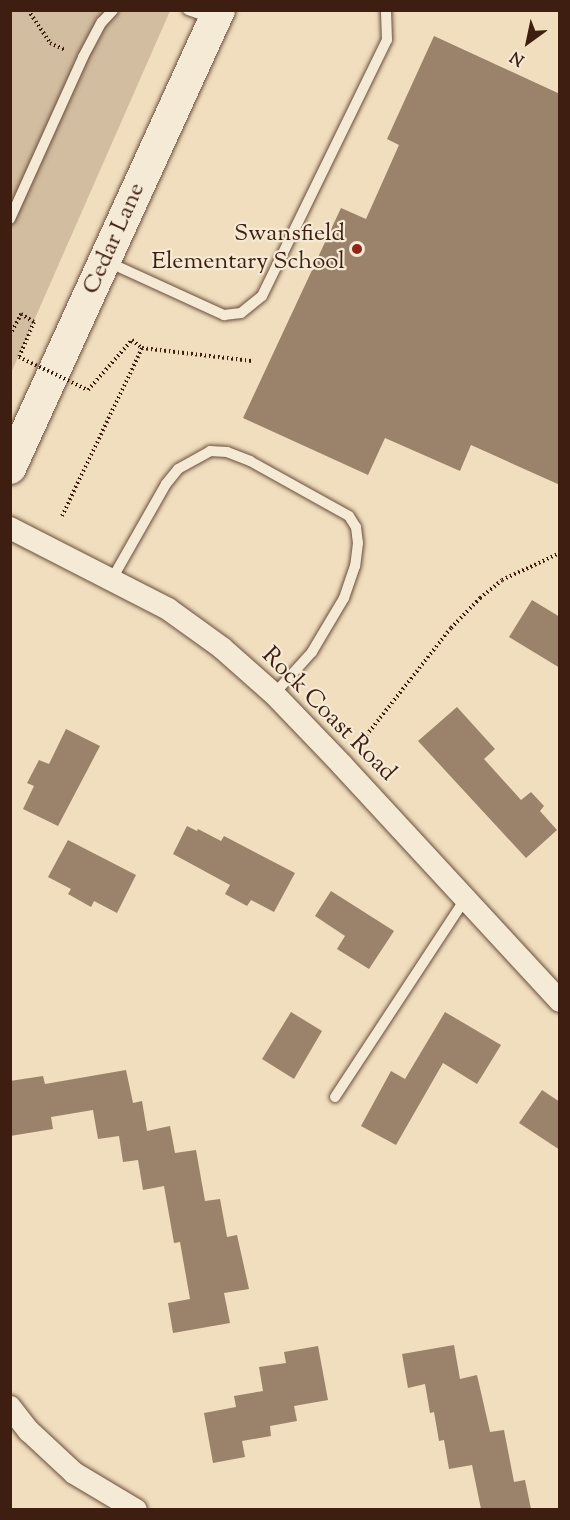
<!DOCTYPE html>
<html>
<head>
<meta charset="utf-8">
<style>
	body { margin:0 }
	#map { position:relative; width:570px; height:1520px; overflow:hidden; background:#f0debe; font-family:"Sorts Mill Goudy",serif }
	div>[style] { position:absolute }
	.green>* { inset:0; background:#d2bda0 }
	.building>* { inset:0; background:#9b826a }
	.path>* { height:4px; margin-top:-2px; transform-origin:0; background:repeating-linear-gradient(90deg,#3e1e10 0 1.5px,transparent 0 4.5px) }
	.roads { filter:drop-shadow(0 0 2px #6a4e3c) drop-shadow(0 0 2px #6a4e3c) }
	.lane>* { height:10px; margin:-5px; padding:0 5px; transform-origin:5px; border-radius:5px; background:#f5ead5 }
	.street>* { height:22px; margin:-11px; padding:0 11px; transform-origin:11px; border-radius:11px; background:#f5ead5 }
	.secondary>* { height:32px; margin:-16px; padding:0 16px; transform-origin:16px; border-radius:16px; background:#f5ead5 }
	.path-bridge>* { height:4px; margin-top:-2px; transform-origin:0; background:repeating-linear-gradient(90deg,#3e1e10 0 1.5px,transparent 0 4.5px) }
	.dots>* { width:16px; height:16px; translate:-50% -50%; box-sizing:border-box; border:3px solid #f5ead5; border-radius:50% }
	span { translate:-50% -50%; white-space:nowrap; text-align:center; line-height:1.15; -webkit-text-stroke:4.5px #f5ead5; paint-order:stroke }
	.poi-label { font-size:24px; color:#3e1e10 }
	.right { translate:-100% -50%; text-align:right }
	.street-label { font-size:24px; color:#3e1e10 }
	.frame { position:absolute; inset:0; border:12px solid #3e1e10; pointer-events:none }
	.north { position:absolute; left:498px; top:12px; width:60px; height:60px; -webkit-text-stroke:4px #f5ead5; paint-order:stroke; rotate:213deg; font-size:16px; font-weight:700; line-height:24px; text-align:center; color:#3e1e10 }
	.north::after { content:''; display:block; margin:auto; width:21px; height:27px; background:#3e1e10; clip-path:polygon(50% 0,100% 100%,50% 72%,0 100%) }
</style>
</head>
<body>
<div id="map">
	<div class="green">
		<div style="clip-path:polygon(11px 11px,170px 11px,11px 373px)"></div>
	</div>
	<div class="building">
		<div style="clip-path:polygon(434px 36px,560px 94px,560px 485px,471px 445px,460px 471px,385px 438px,368px 475px,243px 418px,341px 208px,366px 219px,399px 145px,387px 139px)"></div>
		<div style="clip-path:polygon(532px 600px,560px 617px,560px 668px,509px 637px)"></div>
		<div style="clip-path:polygon(457px 707px,495px 749px,484px 759px,521px 800px,531px 792px,544px 806px,540px 811px,557px 830px,526px 858px,418px 741px)"></div>
		<div style="clip-path:polygon(66px 729px,100px 746px,58px 826px,23px 809px,34px 786px,27px 783px,39px 760px,49px 764px)"></div>
		<div style="clip-path:polygon(187px 826px,197px 831px,198px 829px,221px 841px,224px 836px,295px 873px,274px 912px,251px 900px,247px 906px,225px 894px,230px 885px,173px 854px)"></div>
		<div style="clip-path:polygon(68px 840px,136px 875px,117px 913px,94px 901px,91px 907px,68px 894px,71px 889px,48px 877px)"></div>
		<div style="clip-path:polygon(331px 891px,394px 931px,369px 969px,337px 949px,345px 936px,315px 916px)"></div>
		<div style="clip-path:polygon(291px 1012px,322px 1031px,294px 1079px,262px 1059px)"></div>
		<div style="clip-path:polygon(445px 1012px,501px 1045px,477px 1084px,443px 1063px,396px 1145px,361px 1126px,391px 1071px,405px 1079px)"></div>
		<div style="clip-path:polygon(126px 1070px,133px 1103px,142px 1101px,147px 1131px,170px 1126px,175px 1153px,196px 1150px,205px 1201px,220px 1199px,227px 1237px,237px 1235px,249px 1289px,224px 1293px,230px 1323px,173px 1333px,168px 1303px,190px 1299px,180px 1242px,174px 1243px,164px 1186px,143px 1190px,138px 1160px,123px 1162px,119px 1136px,98px 1139px,93px 1110px,51px 1117px,53px 1129px,10px 1136px,10px 1081px,43px 1076px,45px 1084px)"></div>
		<div style="clip-path:polygon(542px 1090px,560px 1102px,560px 1150px,519px 1123px)"></div>
		<div style="clip-path:polygon(454px 1345px,460px 1379px,477px 1375px,490px 1432px,504px 1430px,514px 1482px,525px 1480px,531px 1509px,481px 1509px,472px 1465px,449px 1469px,444px 1440px,439px 1441px,434px 1412px,430px 1413px,425px 1384px,408px 1388px,402px 1354px)"></div>
		<div style="clip-path:polygon(318px 1346px,328px 1400px,294px 1406px,297px 1421px,270px 1426px,271px 1436px,242px 1441px,245px 1457px,213px 1463px,204px 1413px,236px 1407px,234px 1396px,263px 1391px,259px 1367px,286px 1363px,284px 1352px)"></div>
	</div>
	<div class="path">
		<div style="left:28px;top:10px;width:40px;rotate:56deg"></div>
		<div style="left:50px;top:43px;width:17px;rotate:24deg"></div>
		<div style="left:62px;top:516px;width:186px;rotate:-64.5deg"></div>
		<div style="left:142px;top:348px;width:111px;rotate:6.7deg"></div>
		<div style="left:358px;top:746px;width:150px;rotate:-51.8deg"></div>
		<div style="left:451px;top:628px;width:42px;rotate:-46deg"></div>
		<div style="left:480px;top:598px;width:28px;rotate:-39deg"></div>
		<div style="left:502px;top:580px;width:64px;rotate:-25deg"></div>
	</div>
	<div class="roads">
		<div class="lane">
			<div style="left:188px;top:10px;width:24px;rotate:19deg"></div>
			<div style="left:10px;top:219px;width:178px;rotate:-65.7deg"></div>
			<div style="left:83px;top:57px;width:40px;rotate:-62deg"></div>
			<div style="left:102px;top:22px;width:16px;rotate:-47deg"></div>
			<div style="left:108px;top:262px;width:128px;rotate:24.6deg"></div>
			<div style="left:224px;top:315px;width:17px;rotate:-7deg"></div>
			<div style="left:241px;top:313px;width:27px;rotate:-39deg"></div>
			<div style="left:262px;top:296px;width:285px;rotate:-64deg"></div>
			<div style="left:387px;top:40px;width:30px;rotate:-92deg"></div>
			<div style="left:112px;top:579px;width:109px;rotate:-60.4deg"></div>
			<div style="left:166px;top:484px;width:19px;rotate:-51deg"></div>
			<div style="left:178px;top:469px;width:37px;rotate:-29deg"></div>
			<div style="left:210px;top:451px;width:17px;rotate:3deg"></div>
			<div style="left:227px;top:452px;width:25px;rotate:21deg"></div>
			<div style="left:250px;top:461px;width:113px;rotate:29.1deg"></div>
			<div style="left:349px;top:516px;width:13px;rotate:58deg"></div>
			<div style="left:356px;top:527px;width:16px;rotate:83deg"></div>
			<div style="left:358px;top:543px;width:23px;rotate:97deg"></div>
			<div style="left:355px;top:566px;width:34px;rotate:109deg"></div>
			<div style="left:344px;top:598px;width:63px;rotate:120.7deg"></div>
			<div style="left:312px;top:652px;width:57px;rotate:132.1deg"></div>
			<div style="left:335px;top:1097px;width:237px;rotate:-56.7deg"></div>
		</div>
		<div class="street">
			<div style="left:10px;top:528px;width:178px;rotate:27.1deg"></div>
			<div style="left:168px;top:609px;width:67px;rotate:35.8deg"></div>
			<div style="left:222px;top:648px;width:69px;rotate:41.5deg"></div>
			<div style="left:274px;top:694px;width:98px;rotate:46.2deg"></div>
			<div style="left:342px;top:765px;width:321px;rotate:47.3deg"></div>
			<div style="left:10px;top:1407px;width:31px;rotate:52deg"></div>
			<div style="left:29px;top:1431px;width:62px;rotate:43deg"></div>
			<div style="left:74px;top:1473px;width:72px;rotate:30.8deg"></div>
		</div>
		<div class="secondary">
			<div style="left:10px;top:468px;width:503px;rotate:-65.47deg"></div>
		</div>
	</div>
	<div class="path-bridge">
		<div style="left:10px;top:335px;width:24px;rotate:-62deg"></div>
		<div style="left:21px;top:314px;width:15px;rotate:32deg"></div>
		<div style="left:34px;top:322px;width:38px;rotate:113deg"></div>
		<div style="left:19px;top:357px;width:76px;rotate:25.6deg"></div>
		<div style="left:88px;top:390px;width:67px;rotate:-48.7deg"></div>
		<div style="left:132px;top:340px;width:13px;rotate:39deg"></div>
	</div>
	<div class="dots">
		<div style="left:357px;top:249px;background:#8f2418"></div>
	</div>
	<div class="poi-label">
		<span class="right" style="left:345px;top:249px">Swansfield<br>Elementary School</span>
	</div>
	<div class="street-label">
		<span style="left:115px;top:239px;rotate:-66deg">Cedar Lane</span>
		<span style="left:328px;top:715px;rotate:45deg">Rock Coast Road</span>
	</div>
	<div class="frame"></div>
	<div class="north">N</div>
</div>
</body>
</html>
